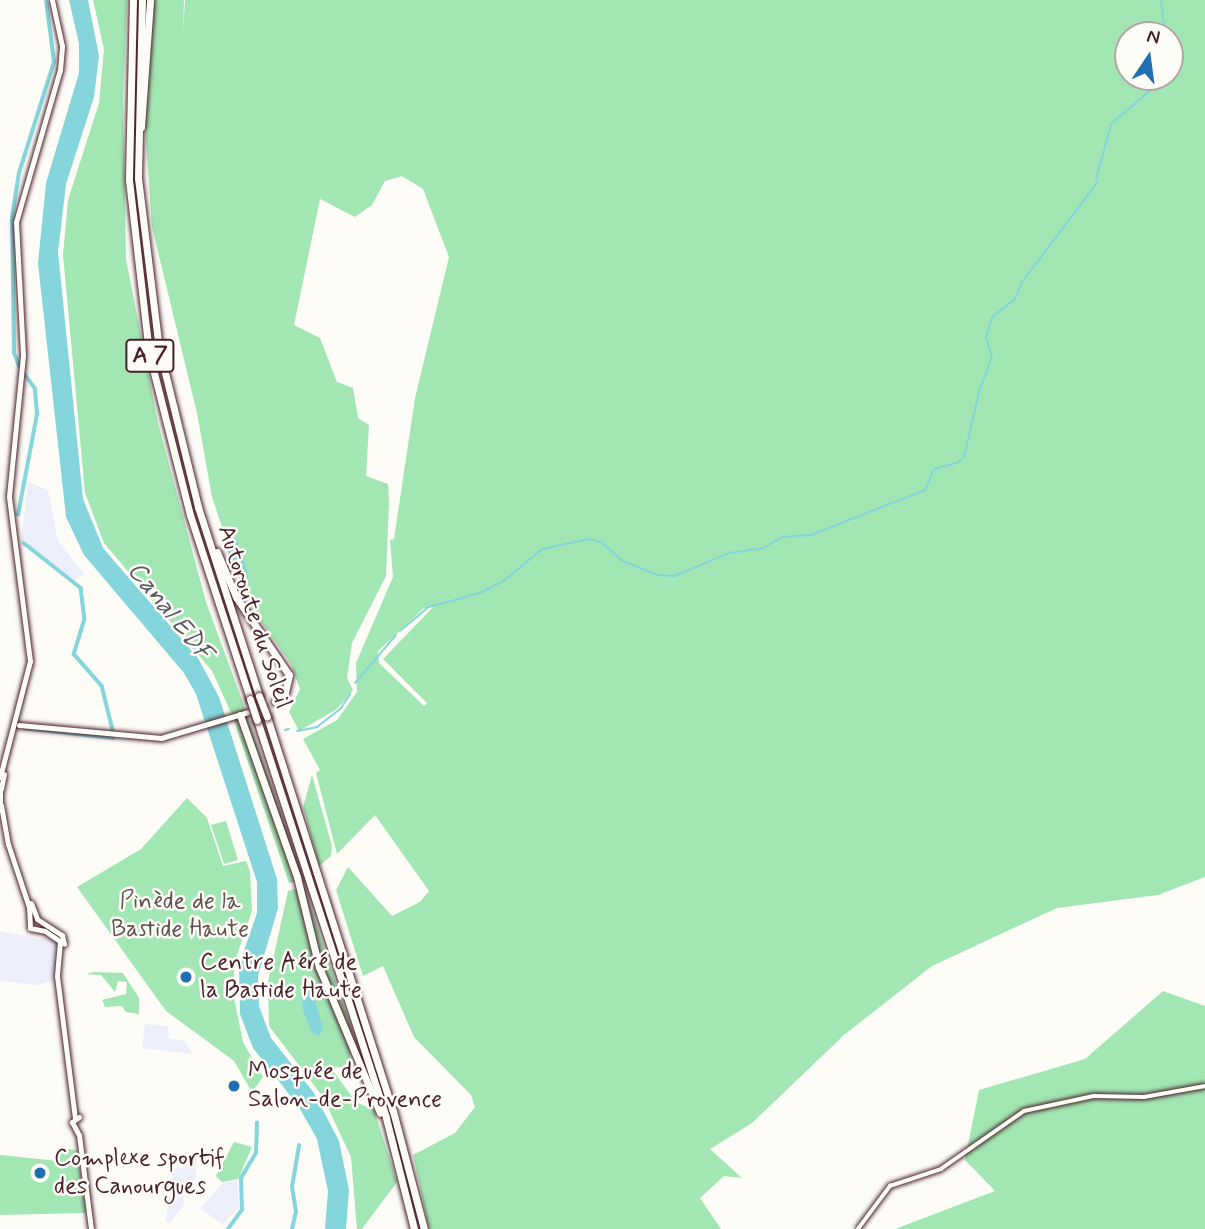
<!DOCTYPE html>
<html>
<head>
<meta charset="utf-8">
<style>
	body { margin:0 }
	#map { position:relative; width:1205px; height:1229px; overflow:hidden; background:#fdfcf7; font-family:Mynerve,sans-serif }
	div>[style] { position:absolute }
	.built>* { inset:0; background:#eceef9 }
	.green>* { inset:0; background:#a2e7b3 }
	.water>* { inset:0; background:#84d5dc }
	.stream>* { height:2px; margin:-1px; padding:0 1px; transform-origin:1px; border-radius:1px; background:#84d5dc }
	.canal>* { height:3.5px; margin:-1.75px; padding:0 1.75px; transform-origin:1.75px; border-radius:1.75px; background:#84d5dc }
	.major-tunnel>* { height:5px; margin-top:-2.5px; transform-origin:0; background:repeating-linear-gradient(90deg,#d9d0ce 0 5px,transparent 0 7.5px) }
	.roads { filter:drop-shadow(0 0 2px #4a1f2b) drop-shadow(0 0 2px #4a1f2b) }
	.minor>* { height:3.5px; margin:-1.75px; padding:0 1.75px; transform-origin:1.75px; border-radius:1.75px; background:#fdfcf7 }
	.major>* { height:5px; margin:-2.5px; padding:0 2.5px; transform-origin:2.5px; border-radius:2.5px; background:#fdfcf7 }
	.highway>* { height:7px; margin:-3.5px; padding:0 3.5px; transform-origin:3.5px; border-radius:3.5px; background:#fdfcf7 }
	.bridges { filter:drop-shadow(0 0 2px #4a1f2b) drop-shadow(0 0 2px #4a1f2b) }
	.highway-bridge>* { height:7px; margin:-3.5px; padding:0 3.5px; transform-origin:3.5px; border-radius:3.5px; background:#fdfcf7 }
	.dots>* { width:19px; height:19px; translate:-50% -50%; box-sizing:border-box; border:4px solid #fdfcf7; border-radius:50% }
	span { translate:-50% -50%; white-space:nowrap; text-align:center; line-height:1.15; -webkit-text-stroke:5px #fdfcf7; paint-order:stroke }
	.shield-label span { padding:2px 5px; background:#fdfcf7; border:2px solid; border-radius:5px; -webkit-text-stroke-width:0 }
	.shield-label { font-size:23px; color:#4a1f2b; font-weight:700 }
	.street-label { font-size:24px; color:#4a1f2b }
	.park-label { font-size:24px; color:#60514d }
	.poi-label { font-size:24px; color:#4a1f2b }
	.left { translate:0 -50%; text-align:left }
	.water-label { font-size:26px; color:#5b5660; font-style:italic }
	.north { position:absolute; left:1114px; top:21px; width:70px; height:70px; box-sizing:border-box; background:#fdfcf7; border:2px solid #b5a4a5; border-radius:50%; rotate:13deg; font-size:19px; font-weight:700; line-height:28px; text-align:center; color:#4a1f2b }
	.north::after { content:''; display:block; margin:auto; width:24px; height:32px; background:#1f6fb2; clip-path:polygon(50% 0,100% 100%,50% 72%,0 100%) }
</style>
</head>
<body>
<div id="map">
	<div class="built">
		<div style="clip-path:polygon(28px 482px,48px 490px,58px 541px,84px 574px,75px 580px,21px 544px)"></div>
		<div style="clip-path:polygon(0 931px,40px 939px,52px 936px,59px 942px,54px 981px,36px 985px,0 981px)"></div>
		<div style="clip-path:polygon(145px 1024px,168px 1026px,169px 1039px,184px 1040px,193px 1054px,142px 1048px)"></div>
		<div style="clip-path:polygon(185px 1152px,196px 1154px,196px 1179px,183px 1189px,184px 1205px,170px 1223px,166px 1221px,173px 1168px,183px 1168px)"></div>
		<div style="clip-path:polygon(237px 1180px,239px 1207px,223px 1225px,200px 1208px,223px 1183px)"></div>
	</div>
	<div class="green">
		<div style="clip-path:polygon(93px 0,127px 0,123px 100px,126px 259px,158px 423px,206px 602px,246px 711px,232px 715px,212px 671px,104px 543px,85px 493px,63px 255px,68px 200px,99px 103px,104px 49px)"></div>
		<div style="clip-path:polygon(evenodd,148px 0,184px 0,183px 32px,185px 0,1205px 0,1205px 877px,1158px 895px,1057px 908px,932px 966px,844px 1035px,752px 1123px,710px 1149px,742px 1178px,724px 1176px,700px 1198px,721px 1229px,429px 1229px,413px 1155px,455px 1133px,475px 1107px,471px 1095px,414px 1037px,383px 966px,363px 976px,336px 890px,348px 867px,392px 916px,420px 902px,429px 891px,375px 815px,337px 854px,316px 773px,320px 770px,303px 739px,337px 720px,357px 692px,356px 663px,393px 577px,390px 540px,394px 539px,415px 398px,449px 257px,423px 189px,402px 176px,385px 181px,372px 205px,355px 217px,320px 199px,294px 325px,320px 338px,337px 382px,353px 388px,358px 418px,369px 425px,366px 476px,388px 484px,389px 502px,386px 576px,352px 643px,347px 678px,353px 690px,337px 709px,299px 731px,289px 712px,300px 689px,291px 664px,247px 601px,212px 497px,197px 413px,152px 227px,143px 99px,148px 0,1128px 35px,1170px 35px,1170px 77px,1128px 77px,1128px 35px,148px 0,435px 605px,383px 659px,427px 703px,424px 706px,379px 663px,378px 651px,423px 609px,435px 605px)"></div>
		<div style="clip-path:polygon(247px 714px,303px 879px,289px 883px,233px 718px)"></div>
		<div style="clip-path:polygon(312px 775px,332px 846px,331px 856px,319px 866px,303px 807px)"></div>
		<div style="clip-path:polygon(187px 798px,207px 818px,223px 866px,246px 861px,250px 871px,252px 911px,235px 961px,233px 993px,243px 1042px,263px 1077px,252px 1092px,234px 1061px,166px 1011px,77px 887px,141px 849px)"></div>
		<div style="clip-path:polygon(226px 821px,238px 860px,224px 864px,211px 825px)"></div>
		<div style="clip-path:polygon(304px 887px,352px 1030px,349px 1066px,331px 1068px,356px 1102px,374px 1110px,397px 1182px,362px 1229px,357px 1229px,351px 1157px,323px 1097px,269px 1026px,268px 982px,288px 891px)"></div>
		<div style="clip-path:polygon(94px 972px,123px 973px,139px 998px,139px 1014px,126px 1012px,122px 1006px,105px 1007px,102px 1000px,126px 994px,127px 982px,118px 981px,115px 992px,101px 975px,86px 974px)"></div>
		<div style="clip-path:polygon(1163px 991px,1205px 1006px,1205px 1229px,895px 1229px,995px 1191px,965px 1160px,979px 1090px,1085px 1059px)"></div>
		<div style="clip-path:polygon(234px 1142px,252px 1147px,238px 1179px,222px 1182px,216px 1176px)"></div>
		<div style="clip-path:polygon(60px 1148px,77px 1150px,86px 1213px,0 1215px,0 1155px,58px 1161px)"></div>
	</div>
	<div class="water">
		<div style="clip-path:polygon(69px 0,88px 0,99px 56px,94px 97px,66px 184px,58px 252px,83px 499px,103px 548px,198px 658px,219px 697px,277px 879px,278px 908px,258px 976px,259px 1006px,271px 1038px,314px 1093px,339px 1141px,349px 1190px,346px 1229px,325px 1229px,328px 1191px,317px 1139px,299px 1107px,253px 1048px,240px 1014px,239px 965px,257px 913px,257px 882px,196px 694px,184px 673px,84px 555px,66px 517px,38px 263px,46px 183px,79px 73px,79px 44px)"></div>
		<div style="clip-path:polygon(229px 538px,236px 538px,249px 576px,247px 580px,236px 577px,225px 543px)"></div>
		<div style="clip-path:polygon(306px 987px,312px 991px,323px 1028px,319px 1036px,312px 1033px,303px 1010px,301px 994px)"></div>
	</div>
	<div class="stream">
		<div style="left:1161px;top:0;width:35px;rotate:83deg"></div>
		<div style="left:1096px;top:179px;width:57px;rotate:-74.7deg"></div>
		<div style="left:1111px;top:124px;width:66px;rotate:-40.7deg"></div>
		<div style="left:400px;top:631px;width:38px;rotate:-40deg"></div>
		<div style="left:429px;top:607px;width:53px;rotate:-15.4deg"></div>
		<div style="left:480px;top:593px;width:28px;rotate:-27deg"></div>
		<div style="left:505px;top:580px;width:48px;rotate:-40deg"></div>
		<div style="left:542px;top:549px;width:48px;rotate:-12deg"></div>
		<div style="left:589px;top:539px;width:12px;rotate:14deg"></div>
		<div style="left:601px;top:542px;width:29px;rotate:41deg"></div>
		<div style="left:623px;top:561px;width:37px;rotate:22deg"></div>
		<div style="left:657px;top:575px;width:18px;rotate:3deg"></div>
		<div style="left:675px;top:576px;width:59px;rotate:-23.1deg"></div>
		<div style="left:729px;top:553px;width:34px;rotate:-8deg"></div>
		<div style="left:763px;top:548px;width:23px;rotate:-29deg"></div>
		<div style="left:783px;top:537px;width:28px;rotate:-4deg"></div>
		<div style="left:811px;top:535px;width:123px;rotate:-21.5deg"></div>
		<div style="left:925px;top:490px;width:23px;rotate:-67deg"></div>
		<div style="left:934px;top:469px;width:24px;rotate:-15deg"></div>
		<div style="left:957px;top:463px;width:9px;rotate:-41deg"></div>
		<div style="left:964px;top:457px;width:67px;rotate:-77deg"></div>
		<div style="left:979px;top:392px;width:37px;rotate:-70deg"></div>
		<div style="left:992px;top:357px;width:21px;rotate:-107deg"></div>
		<div style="left:986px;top:337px;width:21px;rotate:-73deg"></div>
		<div style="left:992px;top:317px;width:29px;rotate:-38deg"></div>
		<div style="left:1015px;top:299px;width:18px;rotate:-68deg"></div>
		<div style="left:1022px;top:282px;width:124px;rotate:-52.9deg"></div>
		<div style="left:355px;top:683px;width:63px;rotate:-49.5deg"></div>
		<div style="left:285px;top:730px;width:4px;rotate:-14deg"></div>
		<div style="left:297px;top:731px;width:20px;rotate:-11deg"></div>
		<div style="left:317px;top:727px;width:31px;rotate:-38deg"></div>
		<div style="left:341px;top:708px;width:17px;rotate:-57deg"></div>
	</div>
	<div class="canal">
		<div style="left:19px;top:366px;width:14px;rotate:-111deg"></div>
		<div style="left:14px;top:353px;width:136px;rotate:-90.8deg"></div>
		<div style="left:12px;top:217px;width:45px;rotate:-81deg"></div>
		<div style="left:19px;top:173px;width:116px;rotate:-72.5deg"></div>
		<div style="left:54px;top:62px;width:63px;rotate:-97.4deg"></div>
		<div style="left:18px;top:515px;width:103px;rotate:-79.3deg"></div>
		<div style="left:37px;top:414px;width:25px;rotate:-95deg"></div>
		<div style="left:35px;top:389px;width:17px;rotate:-126deg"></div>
		<div style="left:24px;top:543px;width:73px;rotate:38.3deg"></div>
		<div style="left:81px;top:588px;width:31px;rotate:83deg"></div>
		<div style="left:85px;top:619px;width:37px;rotate:107deg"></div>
		<div style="left:74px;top:654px;width:43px;rotate:48.8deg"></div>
		<div style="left:102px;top:686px;width:45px;rotate:76deg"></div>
		<div style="left:24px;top:728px;width:90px;rotate:6.4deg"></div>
		<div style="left:228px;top:1229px;width:24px;rotate:-54deg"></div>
		<div style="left:242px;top:1210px;width:32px;rotate:-92deg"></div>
		<div style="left:241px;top:1178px;width:29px;rotate:-59deg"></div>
		<div style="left:256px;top:1153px;width:30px;rotate:-88deg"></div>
		<div style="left:292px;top:1229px;width:17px;rotate:-77deg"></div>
		<div style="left:296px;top:1212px;width:25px;rotate:-99deg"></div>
		<div style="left:292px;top:1187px;width:42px;rotate:-80.3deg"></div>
	</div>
	<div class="major-tunnel">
		<div style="left:251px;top:711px;width:19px;rotate:-18deg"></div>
	</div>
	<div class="roads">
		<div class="minor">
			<div style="left:858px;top:1229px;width:54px;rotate:-53.3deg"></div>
			<div style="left:890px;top:1186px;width:54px;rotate:-18.4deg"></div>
			<div style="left:941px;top:1169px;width:101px;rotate:-34.9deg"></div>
			<div style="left:1024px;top:1111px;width:72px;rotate:-12.1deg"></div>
			<div style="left:1094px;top:1096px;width:50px;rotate:1.1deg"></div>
			<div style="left:1144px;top:1097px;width:62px;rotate:-10.2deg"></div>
		</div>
		<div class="major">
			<div style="left:19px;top:725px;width:143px;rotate:5.2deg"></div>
			<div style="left:161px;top:738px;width:91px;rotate:-16.6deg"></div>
			<div style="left:0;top:777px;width:120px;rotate:-75.5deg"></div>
			<div style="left:30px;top:661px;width:166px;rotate:-97.3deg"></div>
			<div style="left:9px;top:496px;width:142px;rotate:-84.3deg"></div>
			<div style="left:23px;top:355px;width:133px;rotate:-93deg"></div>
			<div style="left:16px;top:222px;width:158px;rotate:-73.9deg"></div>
			<div style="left:60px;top:70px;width:24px;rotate:-85deg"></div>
			<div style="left:62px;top:46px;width:47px;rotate:-102.3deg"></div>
			<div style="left:0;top:788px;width:18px;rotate:90deg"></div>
			<div style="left:1px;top:789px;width:15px;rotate:-79deg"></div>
			<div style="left:1px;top:805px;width:40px;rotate:80deg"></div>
			<div style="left:8px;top:844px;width:66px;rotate:71.6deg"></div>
			<div style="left:29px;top:907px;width:21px;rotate:87deg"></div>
			<div style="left:30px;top:928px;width:15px;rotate:11deg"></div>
			<div style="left:45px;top:931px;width:18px;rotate:34deg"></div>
			<div style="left:60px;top:941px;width:35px;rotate:95deg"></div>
			<div style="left:57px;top:976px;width:143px;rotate:82.8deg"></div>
			<div style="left:31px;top:903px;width:17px;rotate:69deg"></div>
			<div style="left:37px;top:919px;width:30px;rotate:33deg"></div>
			<div style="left:62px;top:935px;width:9px;rotate:77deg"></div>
			<div style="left:79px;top:1117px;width:9px;rotate:144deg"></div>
			<div style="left:72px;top:1122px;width:15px;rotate:62deg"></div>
			<div style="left:79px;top:1135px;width:95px;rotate:82.7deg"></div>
		</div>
		<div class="highway">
			<div style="left:133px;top:0;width:180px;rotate:91.3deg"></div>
			<div style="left:129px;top:180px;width:174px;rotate:83.4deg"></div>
			<div style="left:149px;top:353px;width:167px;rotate:75.8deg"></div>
			<div style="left:190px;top:515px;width:194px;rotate:71.9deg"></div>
			<div style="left:142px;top:0;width:178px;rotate:91.3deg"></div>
			<div style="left:138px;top:178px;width:171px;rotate:83deg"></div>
			<div style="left:159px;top:348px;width:164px;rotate:76.2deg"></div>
			<div style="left:198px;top:507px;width:199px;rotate:72.1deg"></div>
			<div style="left:141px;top:127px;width:127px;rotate:-85.9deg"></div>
			<div style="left:217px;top:552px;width:49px;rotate:67.1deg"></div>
			<div style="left:236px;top:597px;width:94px;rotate:55.8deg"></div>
			<div style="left:289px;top:675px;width:18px;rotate:103deg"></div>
			<div style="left:285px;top:693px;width:13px;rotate:138deg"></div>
			<div style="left:240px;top:715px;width:172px;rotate:70.6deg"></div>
			<div style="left:297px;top:877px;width:93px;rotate:76.3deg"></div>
			<div style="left:319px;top:967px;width:158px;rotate:67.3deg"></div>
			<div style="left:267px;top:717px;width:414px;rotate:72.3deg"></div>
			<div style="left:393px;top:1111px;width:122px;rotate:75.3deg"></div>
			<div style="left:257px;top:720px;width:418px;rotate:72deg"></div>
			<div style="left:386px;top:1118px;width:114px;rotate:75.8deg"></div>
		</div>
	</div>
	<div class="bridges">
		<div class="highway-bridge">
			<div style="left:259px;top:696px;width:22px;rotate:69deg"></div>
			<div style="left:250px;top:699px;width:22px;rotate:72deg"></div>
		</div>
	</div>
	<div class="dots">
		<div style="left:186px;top:977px;background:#1f6fb2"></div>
		<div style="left:234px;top:1086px;background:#1f6fb2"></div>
		<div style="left:40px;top:1173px;background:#1f6fb2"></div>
	</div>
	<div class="shield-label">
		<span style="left:150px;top:356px">A 7</span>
	</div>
	<div class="street-label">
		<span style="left:254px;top:617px;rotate:72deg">Autoroute du Soleil</span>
	</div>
	<div class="park-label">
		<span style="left:180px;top:916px">Pinède de la<br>Bastide Haute</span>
	</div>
	<div class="poi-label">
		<span class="left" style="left:200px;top:977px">Centre Aéré de<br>la Bastide Haute</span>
		<span class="left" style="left:248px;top:1086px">Mosquée de<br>Salon-de-Provence</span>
		<span class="left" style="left:54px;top:1173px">Complexe sportif<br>des Canourgues</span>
	</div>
	<div class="water-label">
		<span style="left:169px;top:612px;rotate:51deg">Canal EDF</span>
	</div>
	<div class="north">N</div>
</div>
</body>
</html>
